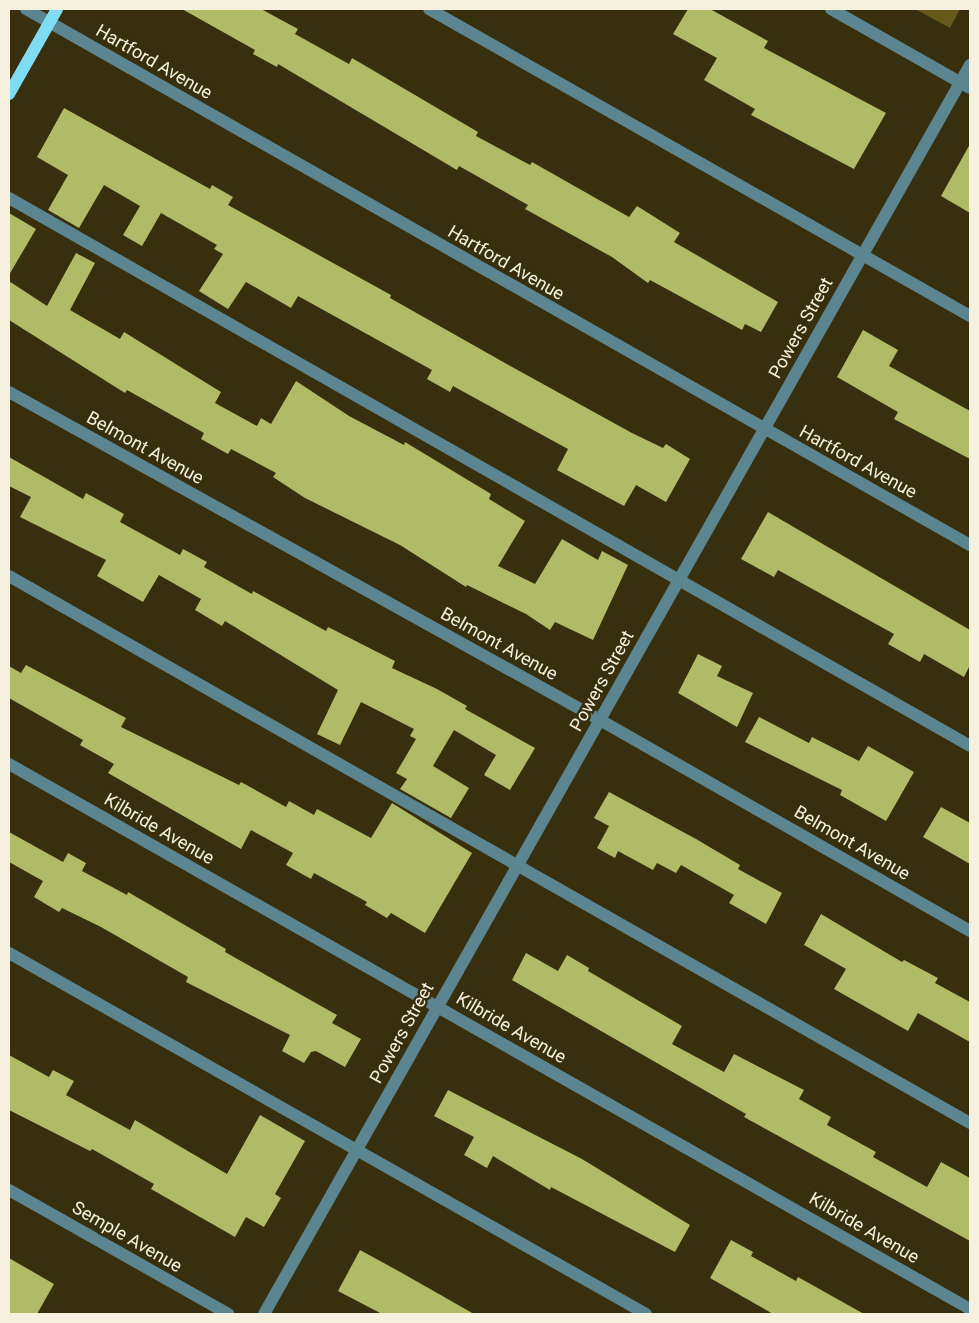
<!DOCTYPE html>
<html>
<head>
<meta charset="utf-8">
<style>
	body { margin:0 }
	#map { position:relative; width:979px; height:1323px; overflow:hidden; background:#372f0e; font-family:Roboto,sans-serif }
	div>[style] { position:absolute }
	.green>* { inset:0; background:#67591a }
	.building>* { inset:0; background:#afbb66 }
	.minor>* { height:12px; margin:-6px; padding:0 6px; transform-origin:6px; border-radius:6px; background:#5b8590 }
	.major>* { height:12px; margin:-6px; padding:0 6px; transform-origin:6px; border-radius:6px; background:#7fdcf3 }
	span { translate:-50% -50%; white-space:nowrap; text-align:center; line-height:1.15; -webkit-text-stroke:5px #372f0e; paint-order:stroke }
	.street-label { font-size:18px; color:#f5f1de }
	.frame { position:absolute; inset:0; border:10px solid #f5f1de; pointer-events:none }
</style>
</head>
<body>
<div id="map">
	<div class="green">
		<div style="clip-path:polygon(915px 9px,960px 9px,950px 28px)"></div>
	</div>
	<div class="building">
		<div style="clip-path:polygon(182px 9px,261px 9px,298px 29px,295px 34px,349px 64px,352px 58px,478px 132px,476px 136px,530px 165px,532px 162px,629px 217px,637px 206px,680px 233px,674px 242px,778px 302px,761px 332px,745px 324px,742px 330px,650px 280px,648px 283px,612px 257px,525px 209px,528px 205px,459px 166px,457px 170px,435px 157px,278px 64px,277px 67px,253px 54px,255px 50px)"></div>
		<div style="clip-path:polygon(688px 9px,710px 9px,768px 41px,764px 48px,886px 113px,854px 169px,751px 115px,755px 109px,704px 80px,717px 58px,673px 34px)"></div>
		<div style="clip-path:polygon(64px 108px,210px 189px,212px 185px,233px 197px,228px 205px,391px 295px,390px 298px,505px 363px,632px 433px,663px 448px,666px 444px,690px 459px,666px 502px,636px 485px,624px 506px,557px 470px,568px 449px,453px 386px,450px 392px,427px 379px,432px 370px,298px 296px,291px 308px,246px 282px,228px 309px,199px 291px,223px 254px,214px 249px,217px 245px,161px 213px,142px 246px,123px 235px,140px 206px,104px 185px,79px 228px,48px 210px,68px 175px,37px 157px)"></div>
		<div style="clip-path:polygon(970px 144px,970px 213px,941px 196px)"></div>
		<div style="clip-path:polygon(9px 213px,36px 229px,9px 275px)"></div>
		<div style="clip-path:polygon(76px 253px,95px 263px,70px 310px,120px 339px,124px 332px,221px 392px,215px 403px,257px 426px,261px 418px,271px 424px,296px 381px,349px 416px,404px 445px,405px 442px,491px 494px,489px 499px,525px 521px,498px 566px,535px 584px,562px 539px,598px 560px,602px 551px,628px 565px,593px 640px,555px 622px,550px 630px,526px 614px,467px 585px,466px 587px,400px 545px,305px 498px,273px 477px,276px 473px,231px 449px,228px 454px,201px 439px,204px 433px,127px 390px,125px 393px,9px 320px,9px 281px,47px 306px)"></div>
		<div style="clip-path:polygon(863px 330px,898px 350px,889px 366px,970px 411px,970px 459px,894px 419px,898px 412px,837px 377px)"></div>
		<div style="clip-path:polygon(9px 457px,83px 499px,86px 493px,124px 514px,120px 522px,180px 555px,183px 549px,207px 562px,204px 567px,252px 594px,253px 591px,326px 631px,328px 627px,395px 661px,392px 668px,437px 689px,467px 706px,465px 709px,535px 748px,510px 790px,484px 775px,496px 755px,454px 730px,433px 766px,469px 788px,451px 818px,400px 789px,407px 779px,396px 773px,416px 739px,410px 736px,414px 729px,361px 702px,340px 745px,317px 734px,338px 690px,225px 621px,222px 626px,195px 610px,201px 599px,159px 575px,143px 602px,97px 576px,106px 560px,20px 517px,31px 497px,9px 486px)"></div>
		<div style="clip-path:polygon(768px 512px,970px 630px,970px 665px,964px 677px,924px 654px,920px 662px,888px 644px,894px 634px,778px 570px,774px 577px,741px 559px)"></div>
		<div style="clip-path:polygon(698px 654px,722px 666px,717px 676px,753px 693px,737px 727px,678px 693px)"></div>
		<div style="clip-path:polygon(26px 665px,126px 718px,121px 727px,239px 785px,241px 782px,286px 807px,289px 801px,314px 815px,317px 809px,371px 838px,392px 803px,472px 853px,425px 933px,391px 913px,387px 918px,365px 905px,367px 902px,314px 873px,311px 879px,286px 865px,293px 853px,251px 830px,241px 849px,108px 773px,114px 764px,80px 745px,83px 740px,9px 698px,9px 666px,21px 673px)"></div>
		<div style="clip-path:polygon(759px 717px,809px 743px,812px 737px,859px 761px,868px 746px,914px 772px,886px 821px,840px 795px,842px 790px,745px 742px)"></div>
		<div style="clip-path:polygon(609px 792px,696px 839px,740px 865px,738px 869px,782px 893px,766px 924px,729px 903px,734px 895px,681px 865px,676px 873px,657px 863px,653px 870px,618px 851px,615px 858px,597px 848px,609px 826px,594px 818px)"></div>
		<div style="clip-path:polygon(941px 807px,970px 823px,970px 864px,923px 837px)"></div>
		<div style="clip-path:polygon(9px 832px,63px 862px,68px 853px,86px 863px,82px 871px,127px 895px,128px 892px,226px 949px,225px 952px,337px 1015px,332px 1023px,361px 1039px,345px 1067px,316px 1051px,311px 1052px,304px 1063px,282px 1051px,290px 1035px,186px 982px,188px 977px,101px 927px,62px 908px,59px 912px,34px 897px,43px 881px,9px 862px)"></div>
		<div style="clip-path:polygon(821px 914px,902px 962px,904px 960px,938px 978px,935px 983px,970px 1002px,970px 1042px,918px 1013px,908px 1031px,834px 989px,846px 969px,804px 945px)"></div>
		<div style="clip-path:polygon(526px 953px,558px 971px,567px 955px,589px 968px,588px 971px,682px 1026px,672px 1044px,724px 1072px,734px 1054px,804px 1090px,799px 1099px,831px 1117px,827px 1125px,876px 1152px,873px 1157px,927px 1187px,941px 1162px,970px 1178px,970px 1241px,744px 1117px,746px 1114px,512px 980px)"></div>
		<div style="clip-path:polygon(9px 1055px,49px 1077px,53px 1070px,74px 1081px,66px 1095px,130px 1130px,135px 1120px,227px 1174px,260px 1115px,305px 1141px,275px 1194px,281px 1198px,264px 1227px,246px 1217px,235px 1237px,151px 1189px,154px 1184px,92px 1149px,90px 1151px,9px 1110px)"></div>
		<div style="clip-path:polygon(448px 1090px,582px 1159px,690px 1225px,675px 1252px,551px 1187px,550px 1190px,493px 1156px,487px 1168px,464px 1155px,474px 1137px,434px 1116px)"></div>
		<div style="clip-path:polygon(731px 1240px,753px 1252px,751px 1256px,796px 1281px,798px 1277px,864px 1314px,773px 1314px,710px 1278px)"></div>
		<div style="clip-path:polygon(360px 1250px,402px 1273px,474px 1314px,382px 1314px,338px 1291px)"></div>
		<div style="clip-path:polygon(9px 1258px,54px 1284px,37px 1314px,9px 1314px)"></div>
	</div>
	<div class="minor">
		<div style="left:26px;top:9px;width:1086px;rotate:29.59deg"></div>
		<div style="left:429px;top:9px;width:622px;rotate:29.57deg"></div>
		<div style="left:831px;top:9px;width:160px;rotate:29.6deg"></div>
		<div style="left:9px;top:198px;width:1106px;rotate:29.69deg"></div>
		<div style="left:9px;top:392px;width:676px;rotate:29.03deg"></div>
		<div style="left:600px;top:720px;width:426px;rotate:29.7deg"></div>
		<div style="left:9px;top:576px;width:1106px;rotate:29.65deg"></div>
		<div style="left:9px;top:764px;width:1105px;rotate:29.56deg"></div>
		<div style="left:9px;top:953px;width:732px;rotate:29.54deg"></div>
		<div style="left:9px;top:1190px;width:252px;rotate:29.5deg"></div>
		<div style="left:264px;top:1314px;width:1435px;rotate:-60.52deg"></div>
	</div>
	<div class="major">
		<div style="left:9px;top:94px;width:98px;rotate:-60.5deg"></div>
	</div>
	<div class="street-label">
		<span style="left:154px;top:62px;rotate:30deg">Hartford Avenue</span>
		<span style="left:506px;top:263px;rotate:30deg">Hartford Avenue</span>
		<span style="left:801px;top:328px;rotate:-61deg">Powers Street</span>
		<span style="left:145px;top:448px;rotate:29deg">Belmont Avenue</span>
		<span style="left:858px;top:462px;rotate:29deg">Hartford Avenue</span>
		<span style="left:499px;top:644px;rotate:29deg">Belmont Avenue</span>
		<span style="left:602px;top:681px;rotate:-61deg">Powers Street</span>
		<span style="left:159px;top:829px;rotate:30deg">Kilbride Avenue</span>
		<span style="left:852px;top:843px;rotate:30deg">Belmont Avenue</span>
		<span style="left:511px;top:1028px;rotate:30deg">Kilbride Avenue</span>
		<span style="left:402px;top:1033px;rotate:-61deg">Powers Street</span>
		<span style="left:864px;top:1228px;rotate:30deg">Kilbride Avenue</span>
		<span style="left:127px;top:1237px;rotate:30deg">Semple Avenue</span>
	</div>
	<div class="frame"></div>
</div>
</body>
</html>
